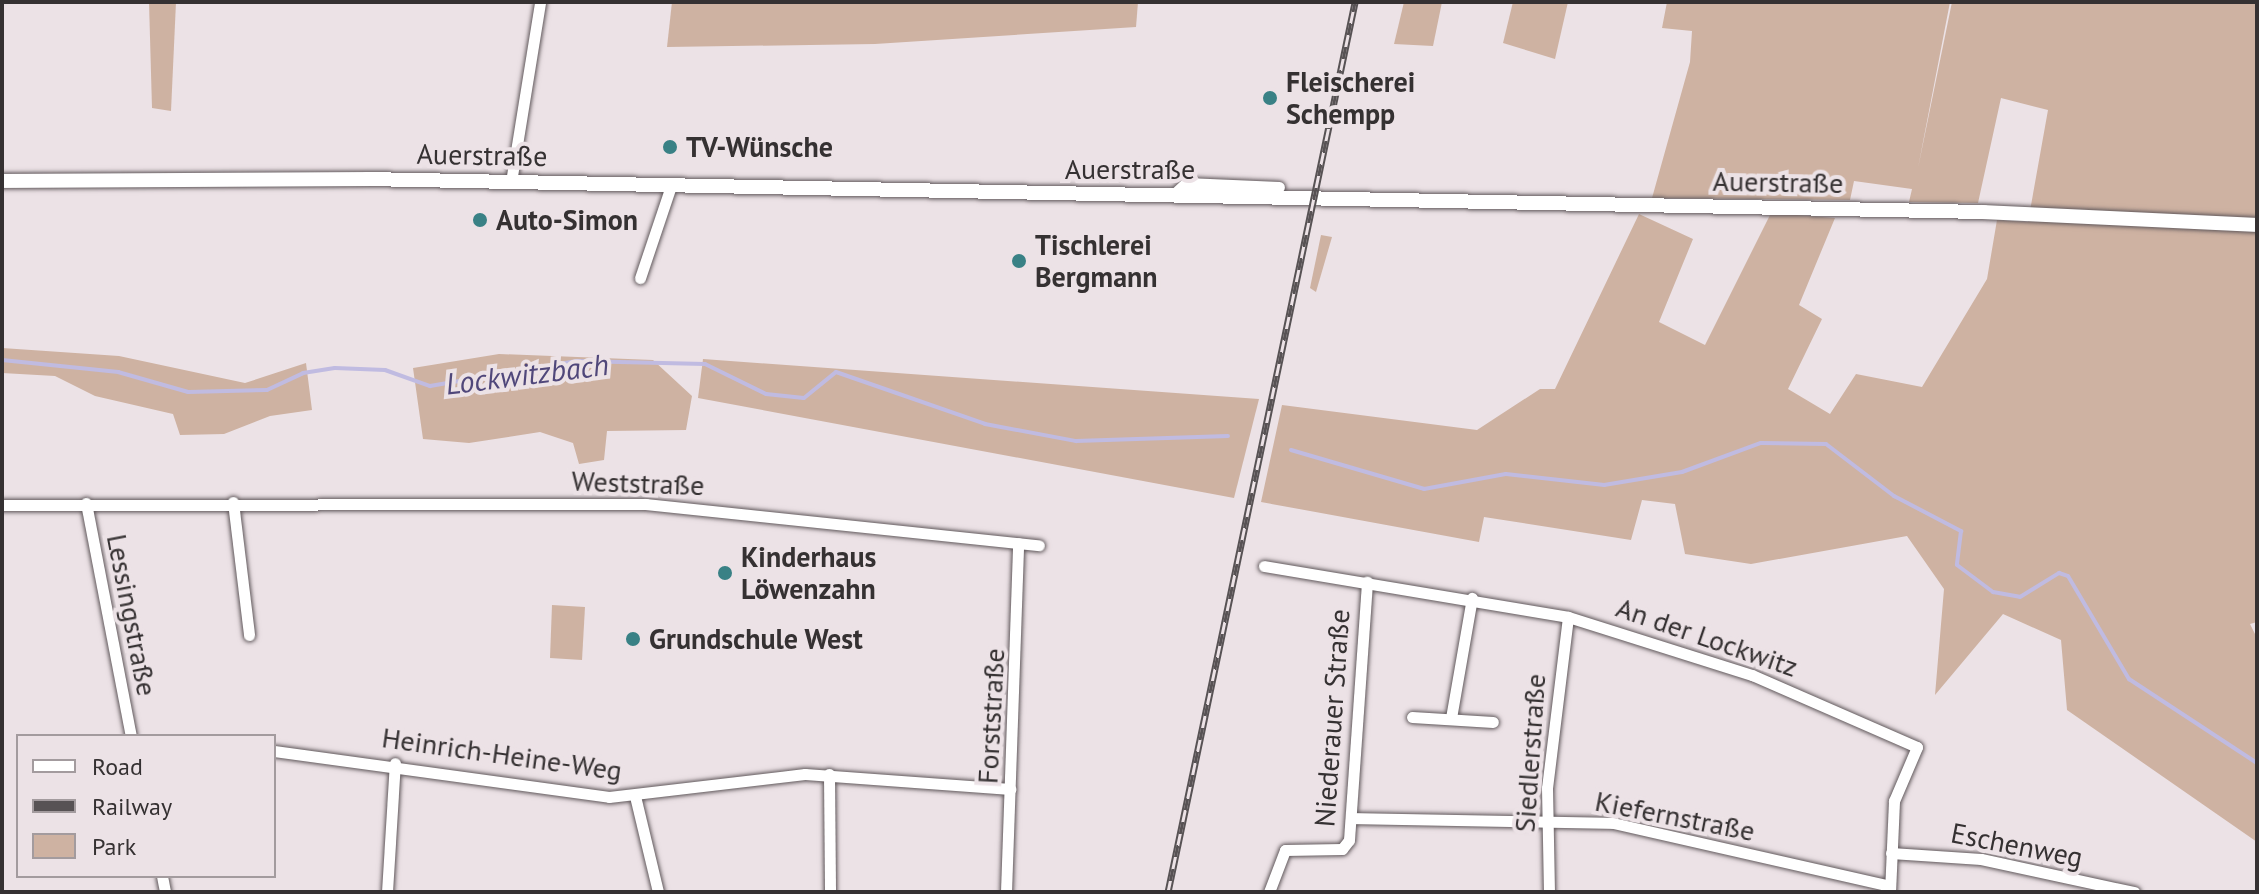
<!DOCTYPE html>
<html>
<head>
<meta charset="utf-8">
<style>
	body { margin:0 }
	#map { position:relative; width:2259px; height:894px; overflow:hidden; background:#ece2e6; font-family:"PT Sans",sans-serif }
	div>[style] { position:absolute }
	.green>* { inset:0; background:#ceb2a2 }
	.stream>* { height:4px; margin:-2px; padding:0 2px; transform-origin:2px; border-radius:2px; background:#c0bbe1 }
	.roads { filter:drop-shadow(0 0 2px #61595c) drop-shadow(0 0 2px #61595c) }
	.minor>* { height:11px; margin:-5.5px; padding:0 5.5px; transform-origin:5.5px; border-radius:5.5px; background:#fff }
	.tertiary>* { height:14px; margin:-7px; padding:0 7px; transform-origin:7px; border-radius:7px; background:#fff }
	.rail>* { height:7px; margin-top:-3.5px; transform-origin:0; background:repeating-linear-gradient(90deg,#ece2e6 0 12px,#575254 0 24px); box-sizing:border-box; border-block:2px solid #575254 }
	.dots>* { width:22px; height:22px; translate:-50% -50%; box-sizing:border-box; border:4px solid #ece2e6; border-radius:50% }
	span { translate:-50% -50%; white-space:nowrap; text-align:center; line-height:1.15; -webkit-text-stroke:8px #ece2e6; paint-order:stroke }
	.poi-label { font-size:28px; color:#353132; font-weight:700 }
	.left { translate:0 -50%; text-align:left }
	.street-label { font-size:28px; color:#353132 }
	.water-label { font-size:30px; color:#50477a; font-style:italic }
	.frame { position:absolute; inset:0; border:4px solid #353132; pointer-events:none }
	.legend { position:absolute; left:16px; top:734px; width:260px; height:144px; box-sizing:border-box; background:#ece2e6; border:2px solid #a39b9e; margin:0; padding:10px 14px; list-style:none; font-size:24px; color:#353132 }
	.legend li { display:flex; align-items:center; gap:16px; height:40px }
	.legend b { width:40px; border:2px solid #a39b9e }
</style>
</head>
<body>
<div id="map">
	<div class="green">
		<div style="clip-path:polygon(149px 2px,176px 2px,171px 111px,152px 108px)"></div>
		<div style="clip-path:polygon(672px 2px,1138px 2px,1136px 27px,875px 44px,667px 47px)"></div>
		<div style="clip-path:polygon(1404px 2px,1442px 2px,1433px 46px,1394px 44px)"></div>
		<div style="clip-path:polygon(1513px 2px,1568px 2px,1555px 59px,1503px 43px)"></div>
		<div style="clip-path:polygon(1667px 2px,1950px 2px,1918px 168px,1952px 2px,2257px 2px,2257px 622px,2250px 624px,2257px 638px,2257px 842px,2067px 710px,2061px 640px,2003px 614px,1935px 695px,1944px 589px,1907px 536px,1751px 564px,1685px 554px,1675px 504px,1642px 500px,1631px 540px,1484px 517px,1479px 542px,1261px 502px,1282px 405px,1477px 430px,1540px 389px,1555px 389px,1639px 214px,1693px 239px,1659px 322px,1705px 345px,1771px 213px,1835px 218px,1799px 305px,1822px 319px,1788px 389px,1830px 414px,1856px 374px,1922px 387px,1987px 279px,1997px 220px,2028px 222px,2048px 110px,2001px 98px,1978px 203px,1909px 202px,1912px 189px,1854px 181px,1850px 200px,1652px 198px,1690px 62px,1692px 31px,1662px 28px)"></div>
		<div style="clip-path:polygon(1321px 235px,1332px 237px,1316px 292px,1310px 288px)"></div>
		<div style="clip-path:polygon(2px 348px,119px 356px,245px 383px,306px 363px,312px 410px,270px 416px,224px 434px,180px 435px,173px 414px,95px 396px,55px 376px,2px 373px)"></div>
		<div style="clip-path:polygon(499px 354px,653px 360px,692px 396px,686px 430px,607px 431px,604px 460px,579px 464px,573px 443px,540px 432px,469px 443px,423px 439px,413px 368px)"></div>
		<div style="clip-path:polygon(703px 359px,1259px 399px,1234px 498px,698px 398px)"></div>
		<div style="clip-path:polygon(552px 605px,585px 607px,582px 660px,550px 658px)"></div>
	</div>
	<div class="stream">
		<div style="left:2px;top:360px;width:117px;rotate:5.9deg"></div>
		<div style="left:118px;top:372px;width:73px;rotate:15.9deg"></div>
		<div style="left:188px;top:392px;width:79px;rotate:-1.5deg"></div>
		<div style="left:267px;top:390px;width:40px;rotate:-25deg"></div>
		<div style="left:303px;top:373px;width:32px;rotate:-9deg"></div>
		<div style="left:335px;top:368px;width:50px;rotate:2.3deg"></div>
		<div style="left:385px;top:370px;width:48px;rotate:19.6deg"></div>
		<div style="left:430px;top:386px;width:149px;rotate:-9.7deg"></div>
		<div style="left:577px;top:361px;width:128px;rotate:1.3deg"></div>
		<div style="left:705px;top:364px;width:68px;rotate:26.2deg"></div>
		<div style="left:766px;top:394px;width:38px;rotate:6deg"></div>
		<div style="left:804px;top:398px;width:41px;rotate:-39.1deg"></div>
		<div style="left:836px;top:372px;width:158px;rotate:19.2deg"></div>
		<div style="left:985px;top:424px;width:93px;rotate:10.6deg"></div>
		<div style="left:1076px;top:441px;width:152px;rotate:-1.9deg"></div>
		<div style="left:1291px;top:450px;width:139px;rotate:16.3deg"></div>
		<div style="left:1424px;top:489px;width:83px;rotate:-10.4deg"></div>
		<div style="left:1506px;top:474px;width:99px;rotate:6.4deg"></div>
		<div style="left:1604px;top:485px;width:79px;rotate:-9.5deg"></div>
		<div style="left:1682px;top:472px;width:84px;rotate:-20.2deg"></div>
		<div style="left:1761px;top:443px;width:65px;rotate:0.9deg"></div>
		<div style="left:1826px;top:444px;width:86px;rotate:37.4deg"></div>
		<div style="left:1894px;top:496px;width:76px;rotate:27.6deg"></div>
		<div style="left:1961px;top:531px;width:34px;rotate:97deg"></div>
		<div style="left:1957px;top:565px;width:45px;rotate:36.9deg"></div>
		<div style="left:1993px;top:592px;width:27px;rotate:10deg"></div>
		<div style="left:2020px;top:597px;width:46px;rotate:-31.6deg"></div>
		<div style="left:2059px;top:573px;width:9px;rotate:18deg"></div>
		<div style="left:2068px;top:576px;width:120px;rotate:59.4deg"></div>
		<div style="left:2129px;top:679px;width:153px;rotate:33.3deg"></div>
	</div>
	<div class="roads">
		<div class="minor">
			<div style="left:511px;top:182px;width:182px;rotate:-80.8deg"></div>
			<div style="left:1173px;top:195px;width:18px;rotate:-43deg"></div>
			<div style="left:1186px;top:183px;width:93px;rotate:2.5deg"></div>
			<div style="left:640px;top:278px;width:97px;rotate:-71.4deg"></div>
			<div style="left:233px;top:502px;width:134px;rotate:83.1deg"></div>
			<div style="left:86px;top:503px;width:237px;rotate:79.1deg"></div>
			<div style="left:2px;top:505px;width:644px;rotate:-0.09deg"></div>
			<div style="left:646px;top:504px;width:395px;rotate:6deg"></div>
			<div style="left:1264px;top:566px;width:308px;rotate:9.5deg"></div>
			<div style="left:1568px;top:617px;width:193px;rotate:17.5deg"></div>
			<div style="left:1752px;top:675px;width:180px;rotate:23.6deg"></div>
			<div style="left:1917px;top:747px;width:59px;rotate:113.1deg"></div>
			<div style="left:1894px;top:801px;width:91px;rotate:92.5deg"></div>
			<div style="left:1412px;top:717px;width:81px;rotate:3.5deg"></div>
			<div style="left:1451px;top:718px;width:122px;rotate:-80.1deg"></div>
			<div style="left:274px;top:751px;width:338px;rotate:7.8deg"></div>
			<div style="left:609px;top:797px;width:197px;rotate:-6.7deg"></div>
			<div style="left:805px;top:774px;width:206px;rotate:4.2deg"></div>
			<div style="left:829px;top:774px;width:118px;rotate:89.5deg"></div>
			<div style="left:635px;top:796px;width:99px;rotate:76.5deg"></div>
			<div style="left:1353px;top:818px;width:260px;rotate:1.1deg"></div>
			<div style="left:1613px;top:823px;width:284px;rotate:12.8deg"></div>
			<div style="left:1891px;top:853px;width:90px;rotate:3.8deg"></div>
			<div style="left:1981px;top:859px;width:157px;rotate:12.2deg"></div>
			<div style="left:162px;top:876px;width:16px;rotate:79deg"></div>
			<div style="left:387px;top:892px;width:129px;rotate:-86.5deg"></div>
			<div style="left:1006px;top:892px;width:349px;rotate:-88deg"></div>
			<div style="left:1269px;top:892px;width:45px;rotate:-69.1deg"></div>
			<div style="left:1285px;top:850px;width:57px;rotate:-1deg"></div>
			<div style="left:1342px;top:849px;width:11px;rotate:-52deg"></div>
			<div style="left:1349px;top:840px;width:259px;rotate:-86deg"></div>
			<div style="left:1549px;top:892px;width:104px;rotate:-91.1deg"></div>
			<div style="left:1547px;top:788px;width:172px;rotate:-83deg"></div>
		</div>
		<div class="tertiary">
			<div style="left:2px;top:181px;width:364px;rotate:-0.3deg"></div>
			<div style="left:366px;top:179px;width:1618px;rotate:1.17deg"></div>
			<div style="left:1984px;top:212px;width:273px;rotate:2.7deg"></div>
		</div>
	</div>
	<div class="rail">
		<div style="left:1168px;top:892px;width:909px;rotate:-78.13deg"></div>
	</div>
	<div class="dots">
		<div style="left:1270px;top:98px;background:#398185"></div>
		<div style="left:670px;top:147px;background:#398185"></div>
		<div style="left:480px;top:220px;background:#398185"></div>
		<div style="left:1019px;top:261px;background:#398185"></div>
		<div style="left:725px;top:573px;background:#398185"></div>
		<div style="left:633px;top:639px;background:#398185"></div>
	</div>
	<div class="poi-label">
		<span class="left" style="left:1286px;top:98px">Fleischerei<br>Schempp</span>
		<span class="left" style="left:686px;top:147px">TV-Wünsche</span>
		<span class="left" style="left:496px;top:220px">Auto-Simon</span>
		<span class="left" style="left:1035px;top:261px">Tischlerei<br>Bergmann</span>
		<span class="left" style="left:741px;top:573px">Kinderhaus<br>Löwenzahn</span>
		<span class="left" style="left:649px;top:639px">Grundschule West</span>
	</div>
	<div class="street-label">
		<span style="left:482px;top:155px;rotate:1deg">Auerstraße</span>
		<span style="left:1130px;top:169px">Auerstraße</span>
		<span style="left:1778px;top:182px;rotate:1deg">Auerstraße</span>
		<span style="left:638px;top:483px;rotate:2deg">Weststraße</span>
		<span style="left:132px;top:615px;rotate:79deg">Lessingstraße</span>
		<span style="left:1707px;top:637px;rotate:19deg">An der Lockwitz</span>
		<span style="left:991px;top:716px;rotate:-87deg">Forststraße</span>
		<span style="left:1332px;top:718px;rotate:-86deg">Niederauer Straße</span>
		<span style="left:1530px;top:753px;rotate:-86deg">Siedlerstraße</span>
		<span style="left:502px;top:754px;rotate:8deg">Heinrich-Heine-Weg</span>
		<span style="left:1675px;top:816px;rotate:11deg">Kiefernstraße</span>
		<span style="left:2017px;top:845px;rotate:11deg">Eschenweg</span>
	</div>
	<div class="water-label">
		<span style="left:527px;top:374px;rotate:-7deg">Lockwitzbach</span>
	</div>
	<div class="frame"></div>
	<ul class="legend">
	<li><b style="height:10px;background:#fff"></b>Road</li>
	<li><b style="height:10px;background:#575254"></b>Railway</li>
	<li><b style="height:22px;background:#ceb2a2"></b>Park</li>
	</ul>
</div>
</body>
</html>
